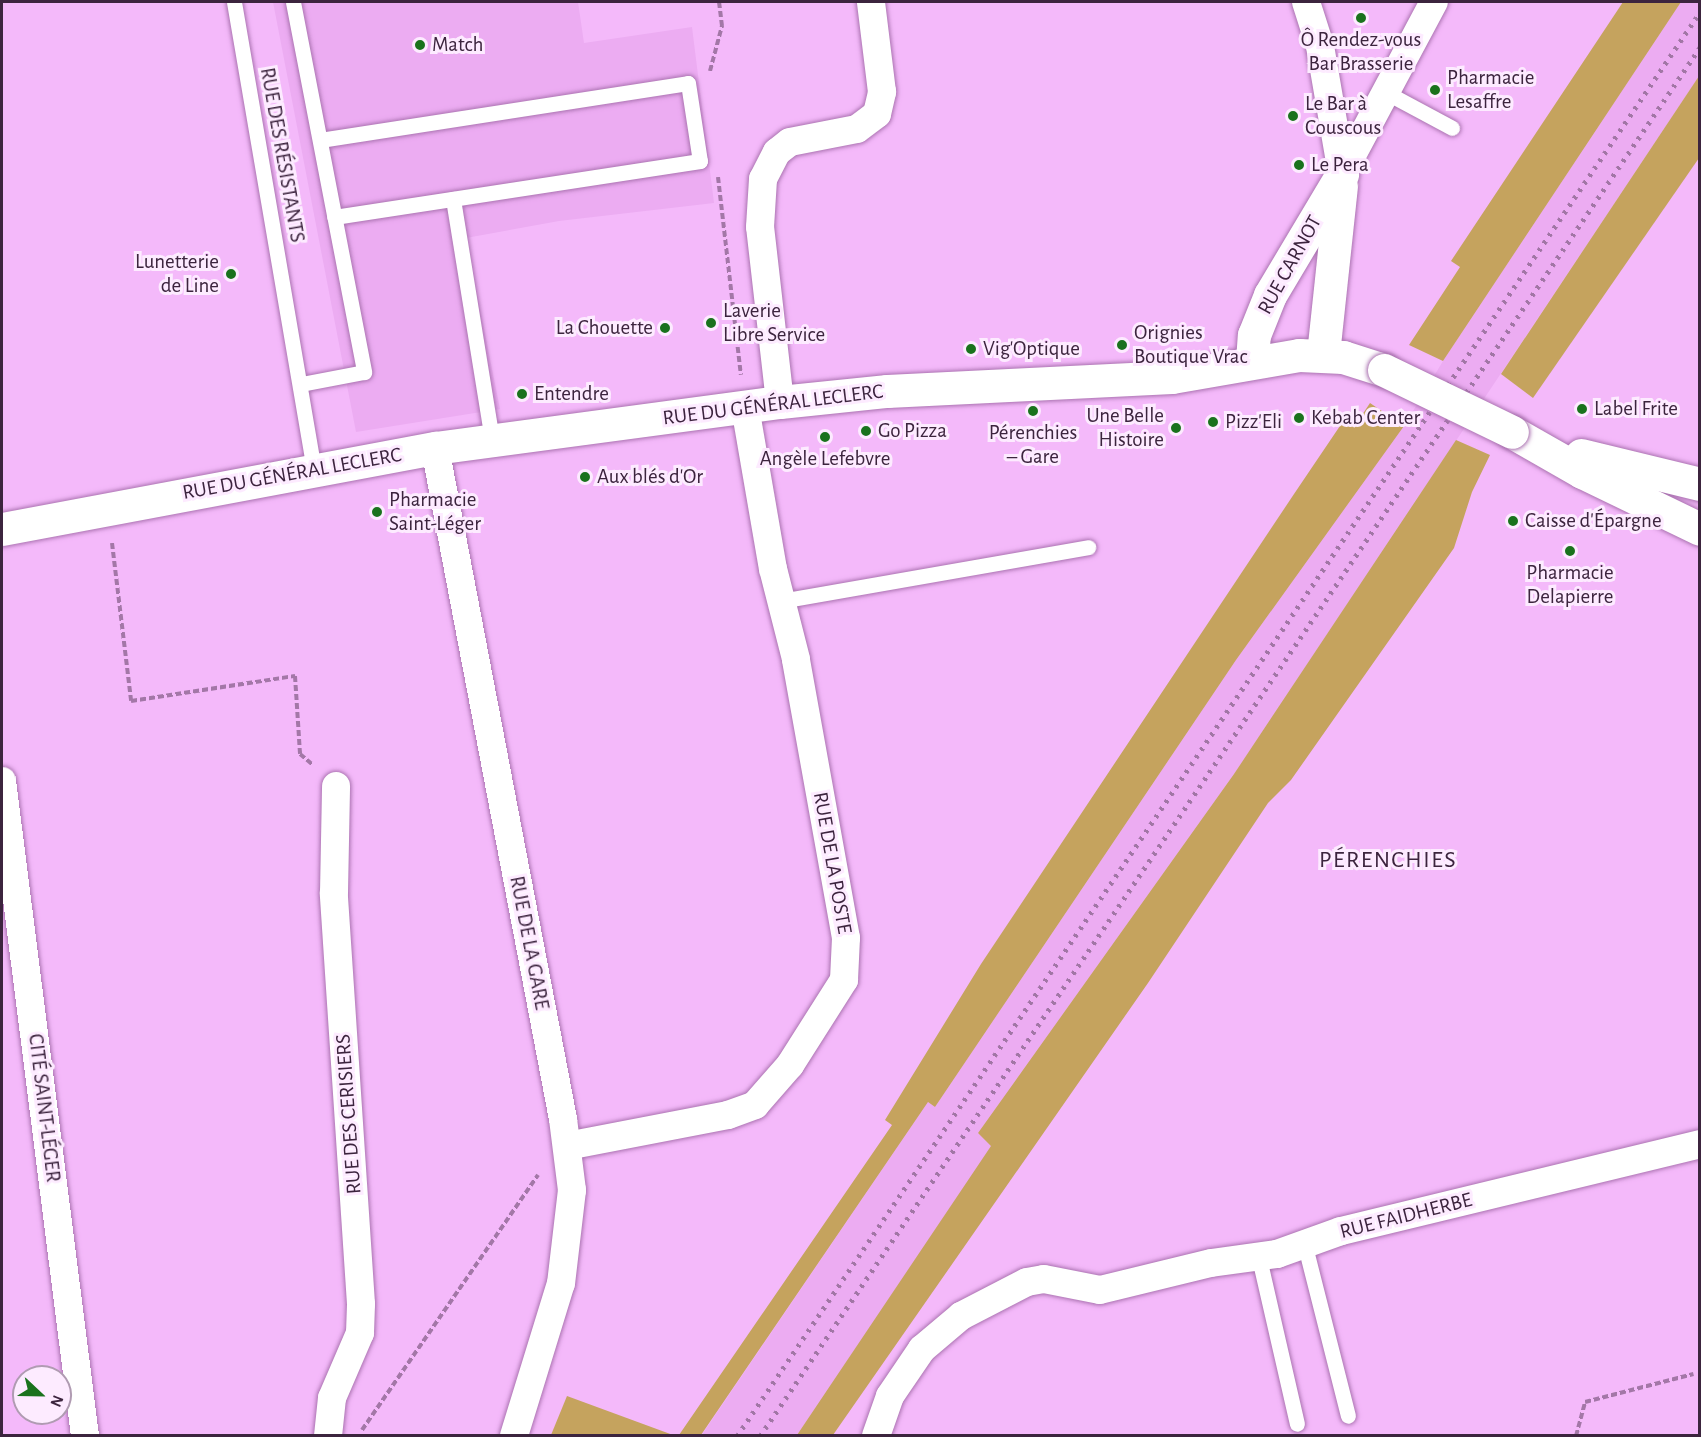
<!DOCTYPE html>
<html>
<head>
<meta charset="utf-8">
<style>
	body { margin:0 }
	#map { position:relative; width:1701px; height:1437px; overflow:hidden; background:#f4b9fa; font-family:"Alegreya Sans",sans-serif }
	div>[style] { position:absolute }
	.built>* { inset:0; background:#ecacf2 }
	.green>* { inset:0; background:#c5a35e }
	.path>* { height:4px; margin-top:-2px; transform-origin:0; background:repeating-linear-gradient(90deg,#a377a7 0 6px,transparent 0 9px) }
	.roads { filter:drop-shadow(0 0 2px #ab73b1) drop-shadow(0 0 2px #ab73b1) }
	.service>* { height:15px; margin:-7.5px; padding:0 7.5px; transform-origin:7.5px; border-radius:7.5px; background:#fff }
	.minor>* { height:28px; margin:-14px; padding:0 14px; transform-origin:14px; border-radius:14px; background:#fff }
	.tertiary>* { height:33px; margin:-16.5px; padding:0 16.5px; transform-origin:16.5px; border-radius:16.5px; background:#fff }
	.secondary>* { height:33px; margin:-16.5px; padding:0 16.5px; transform-origin:16.5px; border-radius:16.5px; background:#fff }
	.rail>* { height:4.5px; margin-top:-2.25px; transform-origin:0; background:repeating-linear-gradient(90deg,#a176a5 0 3px,transparent 0 9px) }
	.bridges { filter:drop-shadow(0 0 2px #ab73b1) drop-shadow(0 0 2px #ab73b1) }
	.secondary-bridge>* { height:33px; margin:-16.5px; padding:0 16.5px; transform-origin:16.5px; border-radius:16.5px; background:#fff }
	.dots>* { width:16px; height:16px; translate:-50% -50%; box-sizing:border-box; border:3px solid #fdebff; border-radius:50% }
	span { translate:-50% -50%; white-space:nowrap; text-align:center; line-height:1.15; -webkit-text-stroke:6px #fdebff; paint-order:stroke }
	.poi-label { font-size:21px; color:#3c243e }
	.left { translate:0 -50%; text-align:left }
	.right { translate:-100% -50%; text-align:right }
	.street-label { font-size:21px; color:#3c243e }
	.quarter-label { font-size:24px; color:#3c243e; letter-spacing:1.5px }
	.frame { position:absolute; inset:0; border:3px solid #3c243e; pointer-events:none }
	.north { position:absolute; left:12px; top:1365px; width:60px; height:60px; box-sizing:border-box; background:#fdebff; border:2px solid #b09bb2; border-radius:50%; rotate:112deg; font-size:16px; font-weight:700; line-height:24px; text-align:center; color:#3c243e }
	.north::after { content:''; display:block; margin:auto; width:21px; height:27px; background:#1a721d; clip-path:polygon(50% 0,100% 100%,50% 72%,0 100%) }
</style>
</head>
<body>
<div id="map">
	<div class="built">
		<div style="clip-path:polygon(273px 2px,578px 2px,584px 43px,692px 27px,714px 203px,559px 221px,466px 238px,500px 409px,356px 432px)"></div>
		<div style="clip-path:polygon(1681px 2px,1699px 2px,1699px 76px,1234px 774px,978px 1133px,992px 1146px,797px 1435px,701px 1436px,928px 1102px,935px 1107px,1236px 660px,1404px 426px,1443px 361px)"></div>
	</div>
	<div class="green">
		<div style="clip-path:polygon(1623px 2px,1681px 2px,1443px 361px,1409px 345px,1460px 267px,1451px 261px)"></div>
		<div style="clip-path:polygon(1699px 76px,1699px 158px,1533px 398px,1501px 374px)"></div>
		<div style="clip-path:polygon(1370px 403px,1404px 426px,1236px 660px,935px 1107px,928px 1102px,701px 1435px,679px 1435px,892px 1125px,885px 1120px,981px 964px,1294px 494px,1346px 417px,1358px 421px)"></div>
		<div style="clip-path:polygon(1456px 440px,1490px 455px,1472px 492px,1454px 548px,1291px 780px,1268px 803px,1148px 983px,833px 1435px,797px 1435px,991px 1146px,978px 1133px,1234px 774px)"></div>
		<div style="clip-path:polygon(567px 1396px,673px 1435px,551px 1435px)"></div>
	</div>
	<div class="path">
		<div style="left:710px;top:71px;width:47px;rotate:-75.1deg"></div>
		<div style="left:722px;top:26px;width:24px;rotate:-97deg"></div>
		<div style="left:718px;top:177px;width:199px;rotate:83.4deg"></div>
		<div style="left:112px;top:543px;width:159px;rotate:83.1deg"></div>
		<div style="left:131px;top:701px;width:166px;rotate:-8.7deg"></div>
		<div style="left:295px;top:676px;width:78px;rotate:86.3deg"></div>
		<div style="left:300px;top:754px;width:17px;rotate:40deg"></div>
		<div style="left:362px;top:1430px;width:310px;rotate:-55.4deg"></div>
		<div style="left:1576px;top:1436px;width:35px;rotate:-75deg"></div>
		<div style="left:1585px;top:1402px;width:112px;rotate:-14.5deg"></div>
	</div>
	<div class="roads">
		<div class="service">
			<div style="left:234px;top:2px;width:475px;rotate:80.3deg"></div>
			<div style="left:293px;top:2px;width:377px;rotate:79.1deg"></div>
			<div style="left:364px;top:372px;width:64px;rotate:169.2deg"></div>
			<div style="left:1385px;top:92px;width:76px;rotate:28.2deg"></div>
			<div style="left:320px;top:140px;width:372px;rotate:-8.8deg"></div>
			<div style="left:688px;top:83px;width:79px;rotate:81.3deg"></div>
			<div style="left:700px;top:161px;width:370px;rotate:171.3deg"></div>
			<div style="left:453px;top:199px;width:243px;rotate:80.8deg"></div>
			<div style="left:780px;top:601px;width:313px;rotate:-9.9deg"></div>
			<div style="left:1305px;top:1246px;width:175px;rotate:75.8deg"></div>
			<div style="left:1259px;top:1258px;width:170px;rotate:77.1deg"></div>
		</div>
		<div class="minor">
			<div style="left:1306px;top:2px;width:46px;rotate:72.3deg"></div>
			<div style="left:1320px;top:46px;width:130px;rotate:80.2deg"></div>
			<div style="left:1342px;top:174px;width:195px;rotate:-61.9deg"></div>
			<div style="left:780px;top:402px;width:176px;rotate:-96.5deg"></div>
			<div style="left:760px;top:227px;width:48px;rotate:-86.4deg"></div>
			<div style="left:763px;top:179px;width:30px;rotate:-63deg"></div>
			<div style="left:777px;top:152px;width:16px;rotate:-38deg"></div>
			<div style="left:790px;top:142px;width:68px;rotate:-11deg"></div>
			<div style="left:857px;top:129px;width:25px;rotate:-37deg"></div>
			<div style="left:877px;top:114px;width:23px;rotate:-77deg"></div>
			<div style="left:882px;top:92px;width:91px;rotate:-97deg"></div>
			<div style="left:435px;top:448px;width:683px;rotate:79.2deg"></div>
			<div style="left:563px;top:1119px;width:72px;rotate:82.8deg"></div>
			<div style="left:572px;top:1190px;width:94px;rotate:96.7deg"></div>
			<div style="left:561px;top:1283px;width:160px;rotate:107.1deg"></div>
			<div style="left:2px;top:781px;width:660px;rotate:82.78deg"></div>
			<div style="left:567px;top:1146px;width:164px;rotate:-10.9deg"></div>
			<div style="left:728px;top:1115px;width:29px;rotate:-20deg"></div>
			<div style="left:755px;top:1105px;width:53px;rotate:-48.8deg"></div>
			<div style="left:790px;top:1065px;width:101px;rotate:-57.6deg"></div>
			<div style="left:844px;top:980px;width:42px;rotate:-87.3deg"></div>
			<div style="left:846px;top:938px;width:283px;rotate:-100.2deg"></div>
			<div style="left:796px;top:659px;width:93px;rotate:-104.3deg"></div>
			<div style="left:773px;top:569px;width:164px;rotate:-99.8deg"></div>
			<div style="left:328px;top:1436px;width:38px;rotate:-84deg"></div>
			<div style="left:332px;top:1398px;width:71px;rotate:-66.7deg"></div>
			<div style="left:360px;top:1333px;width:29px;rotate:-88deg"></div>
			<div style="left:361px;top:1304px;width:412px;rotate:-93.8deg"></div>
			<div style="left:334px;top:893px;width:107px;rotate:-88.9deg"></div>
			<div style="left:876px;top:1436px;width:42px;rotate:-70.7deg"></div>
			<div style="left:890px;top:1396px;width:57px;rotate:-55.8deg"></div>
			<div style="left:922px;top:1349px;width:51px;rotate:-40.2deg"></div>
			<div style="left:961px;top:1316px;width:74px;rotate:-27.3deg"></div>
			<div style="left:1027px;top:1282px;width:17px;rotate:-10deg"></div>
			<div style="left:1044px;top:1279px;width:57px;rotate:11.1deg"></div>
			<div style="left:1100px;top:1290px;width:114px;rotate:-13.7deg"></div>
			<div style="left:1211px;top:1263px;width:67px;rotate:-7.8deg"></div>
			<div style="left:1277px;top:1254px;width:68px;rotate:-19.8deg"></div>
			<div style="left:1341px;top:1231px;width:369px;rotate:-13.6deg"></div>
		</div>
		<div class="tertiary">
			<div style="left:1323px;top:354px;width:169px;rotate:-83.9deg"></div>
			<div style="left:1252px;top:361px;width:26px;rotate:-86deg"></div>
			<div style="left:1254px;top:335px;width:43px;rotate:-68.2deg"></div>
			<div style="left:1270px;top:295px;width:141px;rotate:-59.2deg"></div>
		</div>
		<div class="secondary">
			<div style="left:1512px;top:432px;width:81px;rotate:29.7deg"></div>
			<div style="left:1582px;top:472px;width:131px;rotate:25.8deg"></div>
			<div style="left:1581px;top:455px;width:122px;rotate:13.7deg"></div>
			<div style="left:2px;top:529px;width:441px;rotate:-10.6deg"></div>
			<div style="left:435px;top:448px;width:348px;rotate:-7.6deg"></div>
			<div style="left:780px;top:402px;width:108px;rotate:-5.9deg"></div>
			<div style="left:887px;top:391px;width:285px;rotate:-2.8deg"></div>
			<div style="left:1172px;top:377px;width:129px;rotate:-9.8deg"></div>
			<div style="left:1299px;top:355px;width:44px;rotate:2.6deg"></div>
			<div style="left:1343px;top:357px;width:43px;rotate:17.6deg"></div>
		</div>
	</div>
	<div class="rail">
		<div style="left:737px;top:1436px;width:1719px;rotate:-55.93deg"></div>
		<div style="left:760px;top:1436px;width:1677px;rotate:-55.91deg"></div>
	</div>
	<div class="bridges">
		<div class="secondary-bridge">
			<div style="left:1384px;top:370px;width:142px;rotate:25.8deg"></div>
		</div>
	</div>
	<div class="dots">
		<div style="left:1361px;top:18px;background:#1a721d"></div>
		<div style="left:420px;top:45px;background:#1a721d"></div>
		<div style="left:1435px;top:90px;background:#1a721d"></div>
		<div style="left:1293px;top:116px;background:#1a721d"></div>
		<div style="left:1299px;top:165px;background:#1a721d"></div>
		<div style="left:231px;top:274px;background:#1a721d"></div>
		<div style="left:711px;top:323px;background:#1a721d"></div>
		<div style="left:665px;top:328px;background:#1a721d"></div>
		<div style="left:1122px;top:345px;background:#1a721d"></div>
		<div style="left:971px;top:349px;background:#1a721d"></div>
		<div style="left:522px;top:394px;background:#1a721d"></div>
		<div style="left:1582px;top:409px;background:#1a721d"></div>
		<div style="left:1033px;top:411px;background:#1a721d"></div>
		<div style="left:1299px;top:418px;background:#1a721d"></div>
		<div style="left:1213px;top:422px;background:#1a721d"></div>
		<div style="left:1176px;top:428px;background:#1a721d"></div>
		<div style="left:866px;top:431px;background:#1a721d"></div>
		<div style="left:825px;top:437px;background:#1a721d"></div>
		<div style="left:585px;top:477px;background:#1a721d"></div>
		<div style="left:377px;top:512px;background:#1a721d"></div>
		<div style="left:1513px;top:521px;background:#1a721d"></div>
		<div style="left:1570px;top:551px;background:#1a721d"></div>
	</div>
	<div class="poi-label">
		<span style="left:1361px;top:52px">Ô Rendez-vous<br>Bar Brasserie</span>
		<span class="left" style="left:432px;top:45px">Match</span>
		<span class="left" style="left:1447px;top:90px">Pharmacie<br>Lesaffre</span>
		<span class="left" style="left:1305px;top:116px">Le Bar à<br>Couscous</span>
		<span class="left" style="left:1311px;top:165px">Le Pera</span>
		<span class="right" style="left:219px;top:274px">Lunetterie<br>de Line</span>
		<span class="left" style="left:723px;top:323px">Laverie<br>Libre Service</span>
		<span class="right" style="left:653px;top:328px">La Chouette</span>
		<span class="left" style="left:1134px;top:345px">Orignies<br>Boutique Vrac</span>
		<span class="left" style="left:983px;top:349px">Vig'Optique</span>
		<span class="left" style="left:534px;top:394px">Entendre</span>
		<span class="left" style="left:1594px;top:409px">Label Frite</span>
		<span class="right" style="left:1164px;top:428px">Une Belle<br>Histoire</span>
		<span class="left" style="left:1311px;top:418px">Kebab Center</span>
		<span class="left" style="left:1225px;top:422px">Pizz'Eli</span>
		<span class="left" style="left:878px;top:431px">Go Pizza</span>
		<span style="left:1033px;top:445px">Pérenchies<br>– Gare</span>
		<span style="left:825px;top:459px">Angèle Lefebvre</span>
		<span class="left" style="left:597px;top:477px">Aux blés d'Or</span>
		<span class="left" style="left:389px;top:512px">Pharmacie<br>Saint-Léger</span>
		<span class="left" style="left:1525px;top:521px">Caisse d'Épargne</span>
		<span style="left:1570px;top:585px">Pharmacie<br>Delapierre</span>
	</div>
	<div class="street-label">
		<span style="left:282px;top:155px;rotate:80deg">RUE DES RÉSISTANTS</span>
		<span style="left:1290px;top:265px;rotate:-61deg">RUE CARNOT</span>
		<span style="left:773px;top:405px;rotate:-7deg">RUE DU GÉNÉRAL LECLERC</span>
		<span style="left:292px;top:474px;rotate:-10deg">RUE DU GÉNÉRAL LECLERC</span>
		<span style="left:832px;top:863px;rotate:80deg">RUE DE LA POSTE</span>
		<span style="left:529px;top:943px;rotate:79deg">RUE DE LA GARE</span>
		<span style="left:44px;top:1108px;rotate:83deg">CITÉ SAINT-LÉGER</span>
		<span style="left:349px;top:1114px;rotate:-94deg">RUE DES CERISIERS</span>
		<span style="left:1406px;top:1216px;rotate:-14deg">RUE FAIDHERBE</span>
	</div>
	<div class="quarter-label">
		<span style="left:1388px;top:861px">PÉRENCHIES</span>
	</div>
	<div class="frame"></div>
	<div class="north">N</div>
</div>
</body>
</html>
